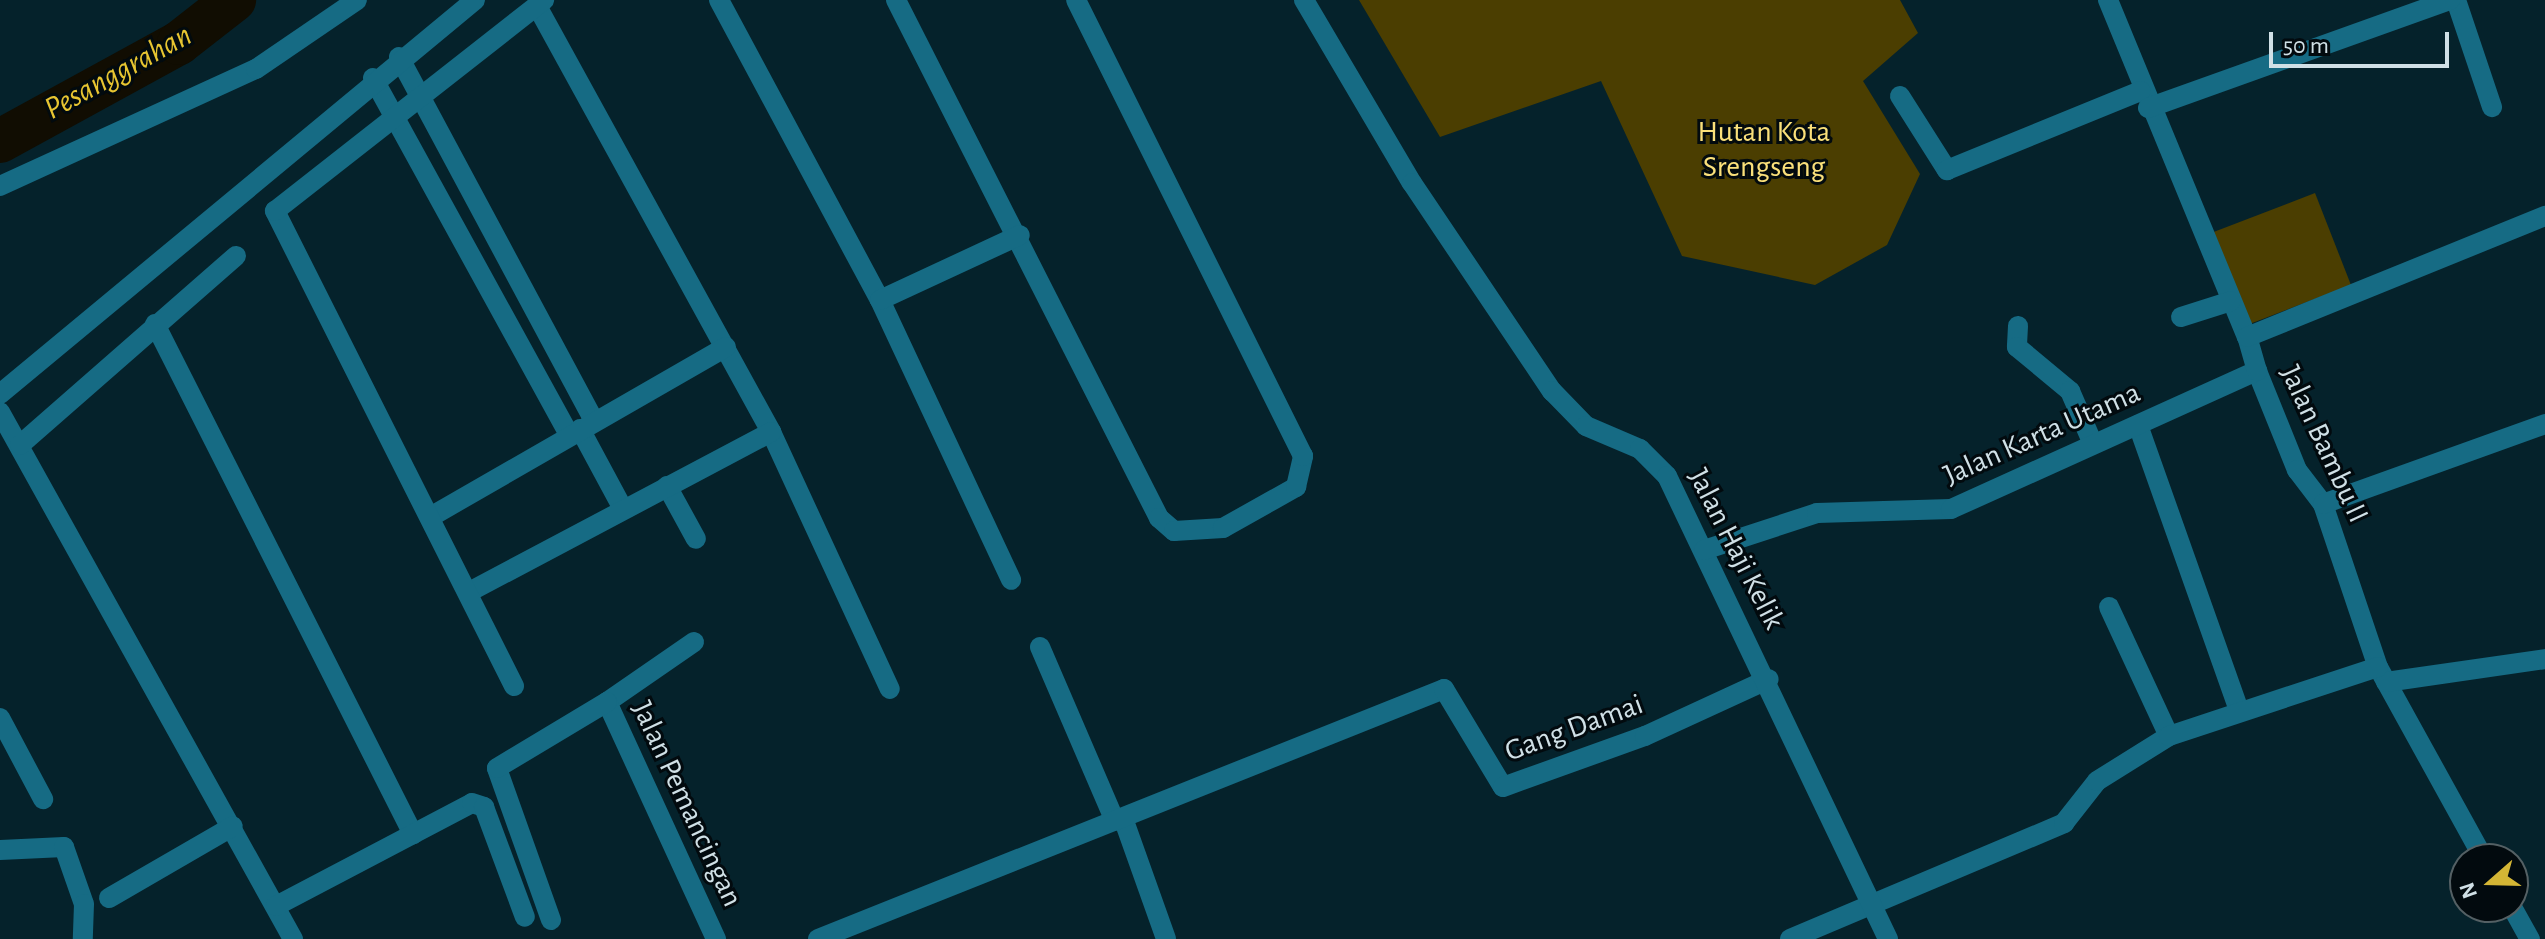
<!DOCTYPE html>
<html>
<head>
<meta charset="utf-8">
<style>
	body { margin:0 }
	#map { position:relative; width:2545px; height:939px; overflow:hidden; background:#05222b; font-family:"Alegreya Sans",sans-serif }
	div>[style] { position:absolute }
	.green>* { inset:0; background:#4b3e01 }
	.river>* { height:44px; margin:-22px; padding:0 22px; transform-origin:22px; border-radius:22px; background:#110d02 }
	.minor>* { height:20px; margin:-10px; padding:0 10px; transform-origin:10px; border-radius:10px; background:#166b84 }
	.tertiary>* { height:20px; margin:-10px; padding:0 10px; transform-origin:10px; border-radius:10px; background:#166b84 }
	span { translate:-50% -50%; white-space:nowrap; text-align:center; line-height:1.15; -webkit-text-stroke:6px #020a0e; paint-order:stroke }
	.park-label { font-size:30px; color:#fae07a }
	.street-label { font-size:30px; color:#d0e0e6 }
	.water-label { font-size:32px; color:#e7c531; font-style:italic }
	.north { position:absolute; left:2449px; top:843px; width:80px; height:80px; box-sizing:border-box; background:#020a0e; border:2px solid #546064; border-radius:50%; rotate:250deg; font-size:22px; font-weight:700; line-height:32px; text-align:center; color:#d0e0e6 }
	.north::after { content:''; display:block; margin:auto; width:28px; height:36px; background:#d4b635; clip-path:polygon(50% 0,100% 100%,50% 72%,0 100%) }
	.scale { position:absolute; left:2269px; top:32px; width:180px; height:36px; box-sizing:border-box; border:4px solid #d0e0e6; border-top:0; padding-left:10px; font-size:24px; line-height:28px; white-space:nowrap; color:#d0e0e6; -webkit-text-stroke:6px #020a0e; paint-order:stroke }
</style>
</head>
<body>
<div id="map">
	<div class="green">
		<div style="clip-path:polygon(1359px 0,1900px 0,1918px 33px,1863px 81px,1920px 174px,1887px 245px,1815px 285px,1682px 256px,1601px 81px,1440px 137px)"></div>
		<div style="clip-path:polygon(2315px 193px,2351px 285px,2247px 325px,2211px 233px)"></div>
	</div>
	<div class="river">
		<div style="left:0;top:141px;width:204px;rotate:-28.7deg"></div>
		<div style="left:179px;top:43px;width:70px;rotate:-38deg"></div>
	</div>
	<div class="minor">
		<div style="left:719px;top:0;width:340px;rotate:61.8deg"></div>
		<div style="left:880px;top:300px;width:309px;rotate:64.9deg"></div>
		<div style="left:896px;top:0;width:581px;rotate:63.08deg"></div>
		<div style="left:1159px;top:518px;width:20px;rotate:41deg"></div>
		<div style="left:1174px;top:531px;width:49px;rotate:-3.5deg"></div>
		<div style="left:1223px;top:528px;width:84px;rotate:-29.3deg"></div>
		<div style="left:1296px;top:487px;width:32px;rotate:-77deg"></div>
		<div style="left:1303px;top:456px;width:509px;rotate:-116.46deg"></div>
		<div style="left:2108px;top:0;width:365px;rotate:67.6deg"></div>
		<div style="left:2456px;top:0;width:113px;rotate:71.4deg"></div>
		<div style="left:537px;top:6px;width:486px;rotate:61.2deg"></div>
		<div style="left:771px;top:432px;width:283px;rotate:65.2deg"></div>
		<div style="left:399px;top:57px;width:413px;rotate:61.8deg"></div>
		<div style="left:373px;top:78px;width:407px;rotate:61.2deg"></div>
		<div style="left:1900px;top:96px;width:88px;rotate:57.6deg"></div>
		<div style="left:1947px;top:170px;width:209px;rotate:-22.2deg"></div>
		<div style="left:2148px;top:108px;width:321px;rotate:-19.7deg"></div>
		<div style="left:0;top:186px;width:281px;rotate:-24.6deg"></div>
		<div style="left:256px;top:69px;width:122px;rotate:-34.3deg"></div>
		<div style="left:880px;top:300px;width:154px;rotate:-24.9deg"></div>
		<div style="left:2181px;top:317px;width:52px;rotate:-17.7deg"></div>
		<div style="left:155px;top:324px;width:572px;rotate:63.17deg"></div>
		<div style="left:2018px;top:326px;width:21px;rotate:93deg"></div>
		<div style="left:2017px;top:347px;width:69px;rotate:39.7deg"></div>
		<div style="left:2070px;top:391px;width:58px;rotate:66.5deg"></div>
		<div style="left:2257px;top:371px;width:107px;rotate:68deg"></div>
		<div style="left:2297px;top:470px;width:43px;rotate:52.6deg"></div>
		<div style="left:2323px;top:504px;width:172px;rotate:71.4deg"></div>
		<div style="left:2378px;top:667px;width:219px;rotate:61.1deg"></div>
		<div style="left:0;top:394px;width:617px;rotate:-39.67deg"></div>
		<div style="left:0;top:412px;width:603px;rotate:60.93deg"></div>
		<div style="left:2138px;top:425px;width:300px;rotate:70.5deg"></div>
		<div style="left:580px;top:429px;width:91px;rotate:61.7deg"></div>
		<div style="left:20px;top:445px;width:287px;rotate:-41.2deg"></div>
		<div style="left:667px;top:486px;width:60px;rotate:61.3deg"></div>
		<div style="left:2323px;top:504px;width:236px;rotate:-19.8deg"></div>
		<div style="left:432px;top:516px;width:339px;rotate:-29.9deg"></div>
		<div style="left:469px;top:592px;width:342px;rotate:-27.9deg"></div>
		<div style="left:2109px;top:607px;width:142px;rotate:65.1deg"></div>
		<div style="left:694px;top:642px;width:106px;rotate:145.4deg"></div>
		<div style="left:607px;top:702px;width:261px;rotate:65.3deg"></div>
		<div style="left:1040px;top:647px;width:189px;rotate:66.7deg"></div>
		<div style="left:2386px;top:682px;width:161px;rotate:-8.2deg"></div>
		<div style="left:514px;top:686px;width:532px;rotate:-116.71deg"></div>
		<div style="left:275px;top:211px;width:342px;rotate:-38.1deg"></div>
		<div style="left:0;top:718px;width:92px;rotate:62deg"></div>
		<div style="left:1123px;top:818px;width:128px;rotate:70.4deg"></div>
		<div style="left:0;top:850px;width:64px;rotate:-2.7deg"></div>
		<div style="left:64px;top:847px;width:60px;rotate:70.7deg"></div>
		<div style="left:84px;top:904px;width:35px;rotate:92deg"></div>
		<div style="left:109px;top:898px;width:143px;rotate:-30.1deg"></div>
		<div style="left:276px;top:906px;width:221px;rotate:-27.7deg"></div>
		<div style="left:472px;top:803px;width:13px;rotate:18deg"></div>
		<div style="left:484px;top:807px;width:117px;rotate:69.6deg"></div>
		<div style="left:2512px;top:907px;width:37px;rotate:61deg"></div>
		<div style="left:551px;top:920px;width:161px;rotate:-109.6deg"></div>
		<div style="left:497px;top:768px;width:128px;rotate:-31deg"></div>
		<div style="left:818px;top:939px;width:674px;rotate:-21.77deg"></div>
		<div style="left:1444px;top:689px;width:114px;rotate:59deg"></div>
		<div style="left:1503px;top:787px;width:151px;rotate:-19.8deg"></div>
		<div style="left:1645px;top:736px;width:136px;rotate:-24.7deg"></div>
		<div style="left:1790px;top:939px;width:298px;rotate:-22.9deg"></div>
		<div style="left:2064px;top:823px;width:53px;rotate:-51.8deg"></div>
		<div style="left:2097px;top:781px;width:85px;rotate:-32deg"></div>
		<div style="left:2169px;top:736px;width:220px;rotate:-18.3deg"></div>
	</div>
	<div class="tertiary">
		<div style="left:1304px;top:0;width:212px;rotate:59.5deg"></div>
		<div style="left:1412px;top:183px;width:251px;rotate:56.1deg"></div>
		<div style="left:1552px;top:391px;width:49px;rotate:45.8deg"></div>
		<div style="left:1586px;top:426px;width:59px;rotate:23.1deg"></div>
		<div style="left:1640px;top:449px;width:38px;rotate:45deg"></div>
		<div style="left:1667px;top:476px;width:513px;rotate:64.48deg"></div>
		<div style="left:1704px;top:550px;width:119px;rotate:-18.1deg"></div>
		<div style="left:1817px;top:513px;width:134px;rotate:-1.7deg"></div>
		<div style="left:1951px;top:509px;width:336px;rotate:-24.3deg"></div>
		<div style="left:2257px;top:371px;width:35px;rotate:-106deg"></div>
		<div style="left:2247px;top:337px;width:322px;rotate:-22.1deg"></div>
	</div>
	<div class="park-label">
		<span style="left:1764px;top:149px">Hutan Kota<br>Srengseng</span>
	</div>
	<div class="street-label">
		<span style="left:2042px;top:434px;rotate:-24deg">Jalan Karta Utama</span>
		<span style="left:2324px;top:444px;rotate:65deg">Jalan Bambu II</span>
		<span style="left:1736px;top:549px;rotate:63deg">Jalan Haji Kelik</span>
		<span style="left:1574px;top:728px;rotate:-20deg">Gang Damai</span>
		<span style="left:687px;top:804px;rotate:65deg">Jalan Pemancingan</span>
	</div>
	<div class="water-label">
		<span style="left:118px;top:72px;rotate:-29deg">Pesanggrahan</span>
	</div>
	<div class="north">N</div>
	<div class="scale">50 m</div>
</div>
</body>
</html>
